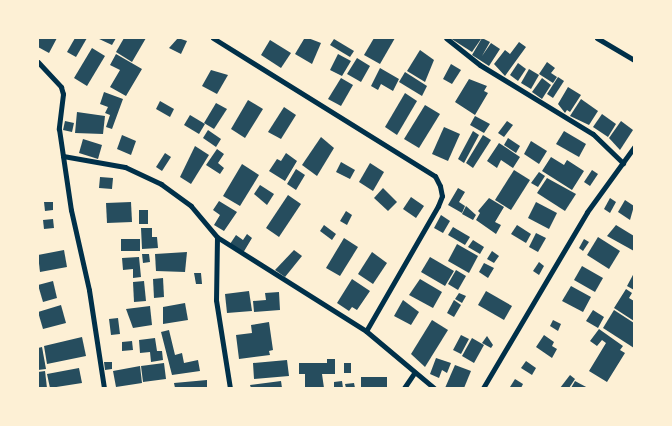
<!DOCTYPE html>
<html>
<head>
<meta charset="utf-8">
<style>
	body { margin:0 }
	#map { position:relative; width:672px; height:426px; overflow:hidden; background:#fdf0d5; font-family:"Varela Round",sans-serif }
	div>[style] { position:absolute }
	.building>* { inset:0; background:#264d5e }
	.minor>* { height:5px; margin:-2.5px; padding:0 2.5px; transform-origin:2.5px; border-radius:2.5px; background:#003049 }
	span { translate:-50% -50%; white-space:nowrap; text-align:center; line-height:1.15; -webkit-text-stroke:4.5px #fdf0d5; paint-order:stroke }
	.frame { position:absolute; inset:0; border:39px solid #fdf0d5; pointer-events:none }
</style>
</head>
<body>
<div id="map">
	<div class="building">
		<div style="clip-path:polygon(38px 38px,57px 38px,49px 53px,38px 47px)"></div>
		<div style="clip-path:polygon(75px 38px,87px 38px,76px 57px,67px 52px)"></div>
		<div style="clip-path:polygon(97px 38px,116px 38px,112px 45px)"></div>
		<div style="clip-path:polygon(124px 38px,146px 38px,132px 62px,116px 52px)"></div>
		<div style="clip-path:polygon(178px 38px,187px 41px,181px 54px,169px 48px)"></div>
		<div style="clip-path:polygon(308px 38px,321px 43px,312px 64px,295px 54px,304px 39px)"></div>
		<div style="clip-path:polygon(374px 38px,395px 38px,380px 64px,364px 55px)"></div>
		<div style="clip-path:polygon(450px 38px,479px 38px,481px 39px,472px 52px)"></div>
		<div style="clip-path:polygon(482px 38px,490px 42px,482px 56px,491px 43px,500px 49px,489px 66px,472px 55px)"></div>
		<div style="clip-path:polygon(334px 39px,354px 51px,350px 57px,330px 45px)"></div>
		<div style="clip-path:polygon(270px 40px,291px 53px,281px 68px,261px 55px)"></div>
		<div style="clip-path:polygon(519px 42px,526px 47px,505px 76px,494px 64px,505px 50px,510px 54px)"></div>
		<div style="clip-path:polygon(92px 48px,105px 56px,87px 86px,74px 78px)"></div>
		<div style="clip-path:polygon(420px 50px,434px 60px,425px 82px,407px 71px)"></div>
		<div style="clip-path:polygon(116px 54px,142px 69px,126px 96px,110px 87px,120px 70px,110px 65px)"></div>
		<div style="clip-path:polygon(338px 54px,351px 61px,342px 76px,330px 70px)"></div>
		<div style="clip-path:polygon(357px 58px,370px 66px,361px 82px,347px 74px)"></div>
		<div style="clip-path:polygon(547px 62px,555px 68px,551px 73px,557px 77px,553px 83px,539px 74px)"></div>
		<div style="clip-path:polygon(518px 63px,526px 69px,518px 81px,510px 75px)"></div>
		<div style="clip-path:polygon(451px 64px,461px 70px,452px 84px,443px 79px)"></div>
		<div style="clip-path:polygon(380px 68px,399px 79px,393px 91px,381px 84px,378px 90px,371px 86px)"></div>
		<div style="clip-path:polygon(529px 69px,539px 75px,531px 89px,521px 83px)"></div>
		<div style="clip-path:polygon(211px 70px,228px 75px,217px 94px,202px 86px)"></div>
		<div style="clip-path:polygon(405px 72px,427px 86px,422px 96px,399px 82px)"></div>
		<div style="clip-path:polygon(558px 77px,564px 81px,553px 98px,547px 94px)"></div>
		<div style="clip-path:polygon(341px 78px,353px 85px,341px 106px,328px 99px)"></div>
		<div style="clip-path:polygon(542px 78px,551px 85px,542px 99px,532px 92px)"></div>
		<div style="clip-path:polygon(469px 79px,487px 86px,484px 91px,488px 93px,475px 115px,455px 102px)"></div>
		<div style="clip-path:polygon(568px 87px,581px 95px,570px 112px,567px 110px,565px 113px,558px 104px)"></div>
		<div style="clip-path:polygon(104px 92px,123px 99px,112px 129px,106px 127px,110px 115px,105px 113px,108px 107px,100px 104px)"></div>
		<div style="clip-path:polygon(405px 93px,417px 101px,397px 135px,385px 127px)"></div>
		<div style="clip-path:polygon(581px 99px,598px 111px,589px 125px,570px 116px)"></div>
		<div style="clip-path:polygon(248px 100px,263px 109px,245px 138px,231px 129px)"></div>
		<div style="clip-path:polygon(160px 101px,174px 109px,170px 117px,156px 109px)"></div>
		<div style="clip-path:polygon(216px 103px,227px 109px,214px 129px,204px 123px)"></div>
		<div style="clip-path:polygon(425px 105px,440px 114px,419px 148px,404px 139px)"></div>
		<div style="clip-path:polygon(284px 107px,296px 115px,281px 139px,268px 132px)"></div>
		<div style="clip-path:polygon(77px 112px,105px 116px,103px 134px,75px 133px)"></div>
		<div style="clip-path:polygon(602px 114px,616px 124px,608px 137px,593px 127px)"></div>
		<div style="clip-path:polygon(190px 115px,205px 124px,199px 134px,184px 125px)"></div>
		<div style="clip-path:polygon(475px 116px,490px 124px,484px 133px,470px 125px)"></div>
		<div style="clip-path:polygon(65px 121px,74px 123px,72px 132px,63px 130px)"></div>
		<div style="clip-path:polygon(507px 121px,513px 125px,504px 137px,498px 133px)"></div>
		<div style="clip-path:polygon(621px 121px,633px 130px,620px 150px,609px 138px)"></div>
		<div style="clip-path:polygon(444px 127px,460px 134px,448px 161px,432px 154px)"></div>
		<div style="clip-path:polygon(208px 130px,221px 139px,216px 147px,203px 138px)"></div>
		<div style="clip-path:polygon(473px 131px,479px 135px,464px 163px,458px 159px)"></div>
		<div style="clip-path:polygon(564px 131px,586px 144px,579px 157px,556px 144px)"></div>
		<div style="clip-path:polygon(122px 135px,136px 141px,131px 155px,117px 149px)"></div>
		<div style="clip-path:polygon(483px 135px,491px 140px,473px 168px,466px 163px)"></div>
		<div style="clip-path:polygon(321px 137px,334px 148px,317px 176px,302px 165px)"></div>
		<div style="clip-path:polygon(508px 138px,520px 146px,516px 153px,504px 145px)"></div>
		<div style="clip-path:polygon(83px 139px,102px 145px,98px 159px,79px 153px)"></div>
		<div style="clip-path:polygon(531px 141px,547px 151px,539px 164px,524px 154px)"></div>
		<div style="clip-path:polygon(499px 143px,520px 157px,513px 168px,501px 160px,497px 168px,487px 161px)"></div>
		<div style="clip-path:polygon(195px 146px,209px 155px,191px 184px,180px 177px)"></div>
		<div style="clip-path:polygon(217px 149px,224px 154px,218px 163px,224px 168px,220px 174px,206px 165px)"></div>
		<div style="clip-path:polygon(165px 153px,171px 157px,162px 171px,156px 167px)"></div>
		<div style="clip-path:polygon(286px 153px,297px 161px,285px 181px,269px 171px,277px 159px,281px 161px)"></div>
		<div style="clip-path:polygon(551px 157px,564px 165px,567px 160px,584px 171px,572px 190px,542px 171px)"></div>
		<div style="clip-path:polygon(341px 162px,355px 170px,350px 179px,336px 172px)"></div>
		<div style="clip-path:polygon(370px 163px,384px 172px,373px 191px,359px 182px)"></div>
		<div style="clip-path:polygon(242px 164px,259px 175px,240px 206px,223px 196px)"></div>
		<div style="clip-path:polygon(296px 169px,305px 175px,296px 190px,287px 184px)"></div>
		<div style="clip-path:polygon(514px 170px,530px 180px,511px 210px,495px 200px)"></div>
		<div style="clip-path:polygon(592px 170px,598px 174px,590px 186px,584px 182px)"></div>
		<div style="clip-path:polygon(539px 172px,545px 176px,538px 187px,531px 183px)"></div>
		<div style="clip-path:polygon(100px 177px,113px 178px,112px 189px,99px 188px)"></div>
		<div style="clip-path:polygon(547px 178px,576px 194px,565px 211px,537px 193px)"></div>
		<div style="clip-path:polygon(260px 185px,274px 194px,267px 205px,254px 194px)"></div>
		<div style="clip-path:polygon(383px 188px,397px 202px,388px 211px,374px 198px)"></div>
		<div style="clip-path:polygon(458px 188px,465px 192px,459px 202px,465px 206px,462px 213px,448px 205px)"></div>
		<div style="clip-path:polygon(288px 195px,301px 204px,279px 237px,266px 228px)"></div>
		<div style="clip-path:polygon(411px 197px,424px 206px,416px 218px,403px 209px)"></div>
		<div style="clip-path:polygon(489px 198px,504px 207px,495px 222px,501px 225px,496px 234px,476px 220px,480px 213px,478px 211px)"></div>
		<div style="clip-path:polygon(610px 198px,616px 202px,610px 213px,604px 209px)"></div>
		<div style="clip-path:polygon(625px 200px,634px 206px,630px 220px,618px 212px)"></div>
		<div style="clip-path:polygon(219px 201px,237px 212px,224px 231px,214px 225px,220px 215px,213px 210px)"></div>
		<div style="clip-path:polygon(44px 202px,53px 202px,53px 210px,45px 211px)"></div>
		<div style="clip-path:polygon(131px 202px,132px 222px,107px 223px,106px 203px)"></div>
		<div style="clip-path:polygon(536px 202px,557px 213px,549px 229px,528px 218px)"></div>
		<div style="clip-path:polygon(466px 206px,476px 215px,473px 220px,462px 214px)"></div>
		<div style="clip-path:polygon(139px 210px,148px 210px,148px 224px,139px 224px)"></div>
		<div style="clip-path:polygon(346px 211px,352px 215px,347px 225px,340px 221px)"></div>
		<div style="clip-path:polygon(441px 215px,450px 221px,443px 233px,434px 228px)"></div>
		<div style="clip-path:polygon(53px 219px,54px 228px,44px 229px,43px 220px)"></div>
		<div style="clip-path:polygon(324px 225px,336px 234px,332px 240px,320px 231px)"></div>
		<div style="clip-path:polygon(517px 225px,531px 234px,526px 243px,511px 234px)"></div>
		<div style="clip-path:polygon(616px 225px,634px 236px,634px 251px,607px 236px)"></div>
		<div style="clip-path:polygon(453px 227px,470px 237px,465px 245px,448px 235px)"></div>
		<div style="clip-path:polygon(141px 228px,152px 228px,152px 237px,157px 237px,158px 248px,142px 249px)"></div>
		<div style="clip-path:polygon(536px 233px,546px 238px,538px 252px,529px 247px)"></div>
		<div style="clip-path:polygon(247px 234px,252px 238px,243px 253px,230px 244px,236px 235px,243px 240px)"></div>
		<div style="clip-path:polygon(598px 237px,620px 251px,609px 269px,587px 255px)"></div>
		<div style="clip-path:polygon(344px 238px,358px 247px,340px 276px,326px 268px)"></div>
		<div style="clip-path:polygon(121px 239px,140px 239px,140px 251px,121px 251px)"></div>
		<div style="clip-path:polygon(584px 239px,589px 242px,583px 251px,579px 248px)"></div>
		<div style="clip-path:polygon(473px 240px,484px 247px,480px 254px,468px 247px)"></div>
		<div style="clip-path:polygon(457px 244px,478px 256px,469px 273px,448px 261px)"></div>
		<div style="clip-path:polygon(64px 250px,67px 267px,40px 272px,38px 255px)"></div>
		<div style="clip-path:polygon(294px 250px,302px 256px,285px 277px,275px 270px)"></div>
		<div style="clip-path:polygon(492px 251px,499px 256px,494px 263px,487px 259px)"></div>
		<div style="clip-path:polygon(187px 252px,185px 272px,156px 271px,155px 254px)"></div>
		<div style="clip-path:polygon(372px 252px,387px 263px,373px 284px,358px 274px)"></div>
		<div style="clip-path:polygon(142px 254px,149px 254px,150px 262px,143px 263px)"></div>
		<div style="clip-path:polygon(139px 257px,141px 277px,133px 278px,133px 269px,123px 270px,122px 258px)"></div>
		<div style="clip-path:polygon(430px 257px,454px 271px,445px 286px,421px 272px)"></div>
		<div style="clip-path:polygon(539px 262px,544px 266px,539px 275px,533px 271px)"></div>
		<div style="clip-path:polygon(484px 263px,494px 268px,488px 278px,479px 272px)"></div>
		<div style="clip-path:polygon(582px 266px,603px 278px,595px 292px,574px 280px)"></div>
		<div style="clip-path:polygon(456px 270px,466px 276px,458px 290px,448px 284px)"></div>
		<div style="clip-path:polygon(194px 273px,201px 273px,202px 284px,196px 284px)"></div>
		<div style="clip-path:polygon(634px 273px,634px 290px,627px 286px)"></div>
		<div style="clip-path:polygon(163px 278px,164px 297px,154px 298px,153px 279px)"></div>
		<div style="clip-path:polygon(352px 279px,370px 291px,357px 310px,352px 307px,349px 311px,337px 303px)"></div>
		<div style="clip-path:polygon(420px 279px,442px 292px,433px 308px,409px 295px)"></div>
		<div style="clip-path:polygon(53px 281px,57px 298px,43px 302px,38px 285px)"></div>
		<div style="clip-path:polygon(144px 281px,146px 301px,134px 302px,133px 282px)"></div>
		<div style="clip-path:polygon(571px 286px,591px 297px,583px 312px,562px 301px)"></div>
		<div style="clip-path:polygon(626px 289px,632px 293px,629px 298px,634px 301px,634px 321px,614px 308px)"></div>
		<div style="clip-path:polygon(249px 291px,252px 311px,227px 313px,225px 294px)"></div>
		<div style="clip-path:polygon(486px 291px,512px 306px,504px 320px,478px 305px)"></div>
		<div style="clip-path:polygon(279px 292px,280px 310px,254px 312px,253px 301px,266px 300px,265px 293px)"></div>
		<div style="clip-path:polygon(459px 293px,466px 296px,462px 303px,455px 299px)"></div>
		<div style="clip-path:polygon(403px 300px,419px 312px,411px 325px,394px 316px)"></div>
		<div style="clip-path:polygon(454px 300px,461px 305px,454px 317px,447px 313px)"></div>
		<div style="clip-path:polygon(185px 303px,188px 320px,163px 324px,163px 307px)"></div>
		<div style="clip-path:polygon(61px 305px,66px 323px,43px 329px,38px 312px)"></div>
		<div style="clip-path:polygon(150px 306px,152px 325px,133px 328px,126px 309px)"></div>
		<div style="clip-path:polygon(593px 310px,604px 317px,598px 328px,586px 321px)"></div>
		<div style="clip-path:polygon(614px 310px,634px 323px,634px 348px,603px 328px)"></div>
		<div style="clip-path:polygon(118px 318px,120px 334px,111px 335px,109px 319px)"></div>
		<div style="clip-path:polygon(432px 320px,448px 330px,425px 367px,411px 354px)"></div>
		<div style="clip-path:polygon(553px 320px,561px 324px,558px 331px,550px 326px)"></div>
		<div style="clip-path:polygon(269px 322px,273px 350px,269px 351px,270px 355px,239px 359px,236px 335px,252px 333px,251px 325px)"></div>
		<div style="clip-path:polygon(599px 329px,623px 346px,620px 350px,625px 353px,607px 382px,589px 371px,606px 343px,602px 340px,597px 346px,590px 341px)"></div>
		<div style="clip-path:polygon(169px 330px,175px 355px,182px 353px,184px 363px,198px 360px,200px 371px,172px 375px,161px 332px)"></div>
		<div style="clip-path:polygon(461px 335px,469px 339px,461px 354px,453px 350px)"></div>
		<div style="clip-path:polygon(544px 335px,554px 342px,552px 346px,557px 349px,552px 358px,536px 347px)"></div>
		<div style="clip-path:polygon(487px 336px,493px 345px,491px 348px,482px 343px)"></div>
		<div style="clip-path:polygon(82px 337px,86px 356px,47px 364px,44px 346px)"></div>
		<div style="clip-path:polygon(155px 338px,157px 351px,162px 351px,163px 360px,151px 362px,150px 352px,140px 353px,139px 340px)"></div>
		<div style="clip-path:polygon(472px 338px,484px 345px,474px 363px,462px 356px)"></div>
		<div style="clip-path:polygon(132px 341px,133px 350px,122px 351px,122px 342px)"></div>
		<div style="clip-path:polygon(42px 347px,46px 369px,38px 370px,38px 348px)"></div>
		<div style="clip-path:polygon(436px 358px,451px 363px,447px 373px,442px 370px,439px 378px,430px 374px)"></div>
		<div style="clip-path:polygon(327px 359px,335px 359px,335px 374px,322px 374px,324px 388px,305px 388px,305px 374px,299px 374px,299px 363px,327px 363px)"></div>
		<div style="clip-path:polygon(287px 360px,289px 376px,254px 379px,253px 363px)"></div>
		<div style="clip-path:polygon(526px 361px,536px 368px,532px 375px,521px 368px)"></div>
		<div style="clip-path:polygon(104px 362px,112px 362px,112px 369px,105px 370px)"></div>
		<div style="clip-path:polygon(164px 363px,166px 379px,143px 382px,141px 366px)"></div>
		<div style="clip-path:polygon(344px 363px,351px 363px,351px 373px,344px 373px)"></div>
		<div style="clip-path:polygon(455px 365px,471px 371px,464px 388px,445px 388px)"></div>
		<div style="clip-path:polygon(140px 366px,142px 383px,116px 387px,113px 371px)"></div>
		<div style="clip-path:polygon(79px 368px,82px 383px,50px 388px,47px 374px)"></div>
		<div style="clip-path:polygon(45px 371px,47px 388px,38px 388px,38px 372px)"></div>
		<div style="clip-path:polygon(570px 375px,575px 379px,569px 388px,560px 388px)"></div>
		<div style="clip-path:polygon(361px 377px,387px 377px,387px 388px,361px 388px)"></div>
		<div style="clip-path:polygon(515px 379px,523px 384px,521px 388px,510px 387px)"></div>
		<div style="clip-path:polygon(207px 380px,207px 388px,175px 388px,174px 383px)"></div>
		<div style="clip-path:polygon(281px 381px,282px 388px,251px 388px,250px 385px)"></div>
		<div style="clip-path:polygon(342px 381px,343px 388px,334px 388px,334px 382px)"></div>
		<div style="clip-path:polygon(575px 381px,588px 388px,571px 388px)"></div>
		<div style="clip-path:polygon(354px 383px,355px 388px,346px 388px,345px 384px)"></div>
	</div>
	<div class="minor">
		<div style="left:213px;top:38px;width:261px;rotate:31.9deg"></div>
		<div style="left:435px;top:176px;width:11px;rotate:63deg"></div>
		<div style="left:440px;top:186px;width:10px;rotate:79deg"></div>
		<div style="left:442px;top:196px;width:11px;rotate:112deg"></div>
		<div style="left:438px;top:206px;width:144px;rotate:119.9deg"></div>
		<div style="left:446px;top:38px;width:43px;rotate:38.5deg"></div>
		<div style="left:480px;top:65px;width:132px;rotate:31.4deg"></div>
		<div style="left:593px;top:134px;width:42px;rotate:44deg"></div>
		<div style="left:597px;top:38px;width:43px;rotate:30.7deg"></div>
		<div style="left:38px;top:62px;width:34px;rotate:47deg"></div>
		<div style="left:61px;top:87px;width:7px;rotate:74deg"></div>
		<div style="left:63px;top:94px;width:35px;rotate:97deg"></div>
		<div style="left:59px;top:129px;width:82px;rotate:81.6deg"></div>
		<div style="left:71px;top:210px;width:82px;rotate:77.3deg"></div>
		<div style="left:89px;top:290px;width:99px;rotate:81.3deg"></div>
		<div style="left:63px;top:156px;width:63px;rotate:10.1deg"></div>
		<div style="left:125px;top:167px;width:40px;rotate:25deg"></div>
		<div style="left:161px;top:184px;width:37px;rotate:36deg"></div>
		<div style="left:191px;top:206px;width:40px;rotate:50deg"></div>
		<div style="left:217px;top:237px;width:176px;rotate:32.2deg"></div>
		<div style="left:366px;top:331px;width:89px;rotate:40deg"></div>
		<div style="left:217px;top:237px;width:63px;rotate:90.9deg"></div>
		<div style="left:216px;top:300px;width:89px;rotate:81deg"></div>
		<div style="left:404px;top:388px;width:18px;rotate:-56deg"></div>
		<div style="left:483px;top:388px;width:204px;rotate:-59.4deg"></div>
		<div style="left:587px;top:212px;width:80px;rotate:-54.1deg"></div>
	</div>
	<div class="frame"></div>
</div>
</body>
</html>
